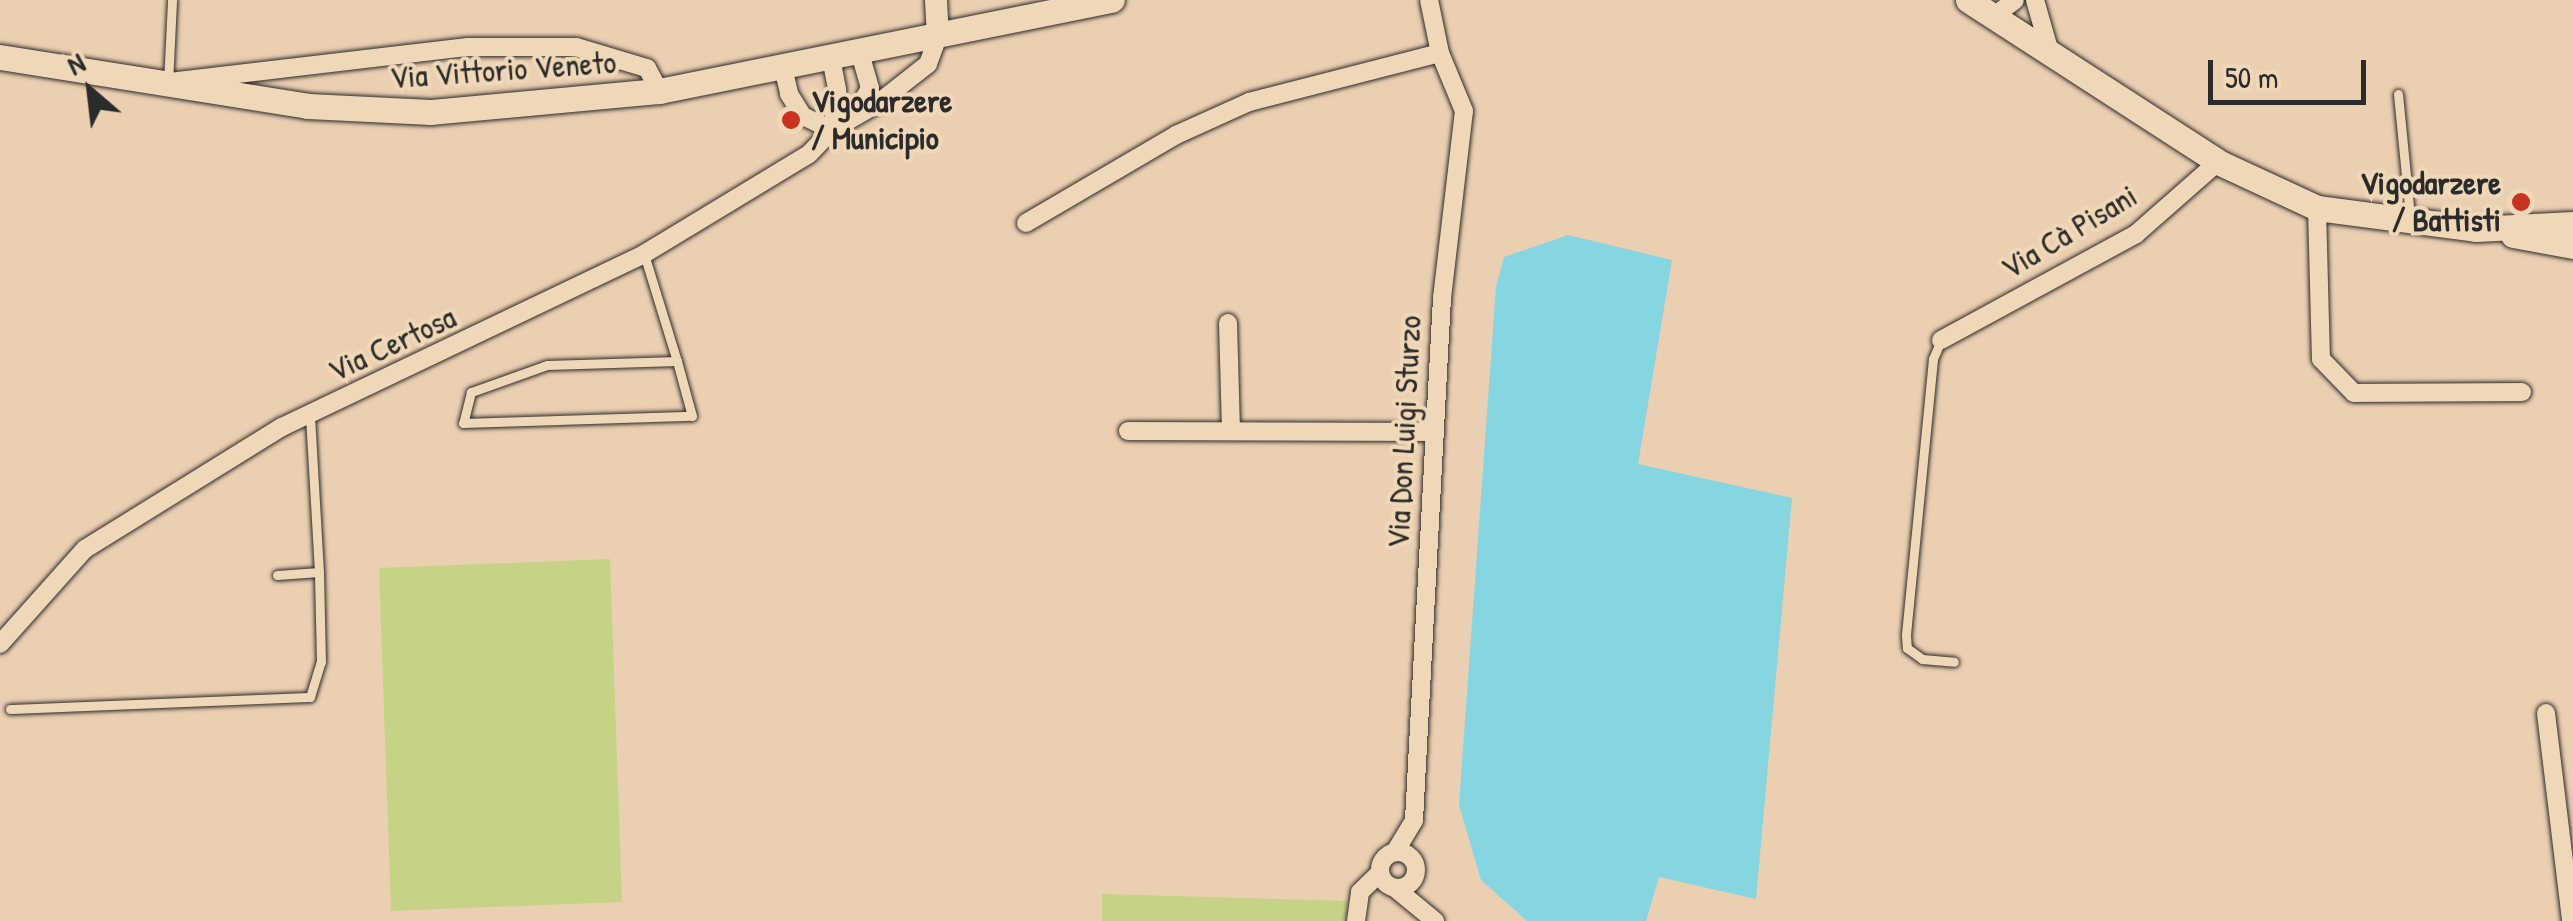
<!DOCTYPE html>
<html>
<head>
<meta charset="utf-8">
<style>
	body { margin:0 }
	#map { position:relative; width:2573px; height:921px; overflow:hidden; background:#ebcfb1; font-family:"Patrick Hand",sans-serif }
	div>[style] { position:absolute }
	.green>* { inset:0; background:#c5d387 }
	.water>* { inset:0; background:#86d6e1 }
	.roads { filter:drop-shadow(0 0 2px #2b2b2b) drop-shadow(0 0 2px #2b2b2b) }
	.service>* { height:9px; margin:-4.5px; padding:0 4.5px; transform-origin:4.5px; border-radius:4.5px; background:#eed8b7 }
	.minor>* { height:18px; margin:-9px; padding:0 9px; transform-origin:9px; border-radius:9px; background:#eed8b7 }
	.minor>.ring { margin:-9px; padding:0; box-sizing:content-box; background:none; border:18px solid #eed8b7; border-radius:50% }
	.tertiary>* { height:22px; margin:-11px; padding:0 11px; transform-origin:11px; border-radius:11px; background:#eed8b7 }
	.secondary>* { height:25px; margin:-12.5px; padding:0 12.5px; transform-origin:12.5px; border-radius:12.5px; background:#eed8b7 }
	.dots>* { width:28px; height:28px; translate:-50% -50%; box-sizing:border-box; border:5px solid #eed8b7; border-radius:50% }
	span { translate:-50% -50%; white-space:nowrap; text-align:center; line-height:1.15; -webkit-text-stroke:8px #eed8b7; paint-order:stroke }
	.street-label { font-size:32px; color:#2b2b2b }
	.poi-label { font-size:32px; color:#2b2b2b; font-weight:700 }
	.left { translate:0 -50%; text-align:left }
	.right { translate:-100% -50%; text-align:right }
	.north { position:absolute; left:40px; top:40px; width:100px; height:100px; -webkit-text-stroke:8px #eed8b7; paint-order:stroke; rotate:332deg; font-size:28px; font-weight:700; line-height:40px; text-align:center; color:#2b2b2b }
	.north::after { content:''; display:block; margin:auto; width:35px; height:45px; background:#2b2b2b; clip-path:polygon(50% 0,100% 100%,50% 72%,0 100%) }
	.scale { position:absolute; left:2208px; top:60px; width:158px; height:45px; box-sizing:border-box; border:5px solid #2b2b2b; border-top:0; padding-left:12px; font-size:30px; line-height:35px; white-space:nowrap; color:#2b2b2b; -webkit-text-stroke:8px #eed8b7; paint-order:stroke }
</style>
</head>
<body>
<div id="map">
	<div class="green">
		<div style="clip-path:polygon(610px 559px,622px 902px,391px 911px,379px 568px)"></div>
		<div style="clip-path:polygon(1102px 894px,1347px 901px,1346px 921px,1102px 921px)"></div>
	</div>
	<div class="water">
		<div style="clip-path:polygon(1568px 235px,1672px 260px,1638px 464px,1792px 498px,1756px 899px,1659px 877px,1646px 921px,1527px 921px,1481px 880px,1459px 805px,1496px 287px,1504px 257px)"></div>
	</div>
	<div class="roads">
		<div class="service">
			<div style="left:168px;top:83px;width:83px;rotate:-87.2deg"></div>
			<div style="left:2398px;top:94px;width:123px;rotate:84.4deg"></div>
			<div style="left:644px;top:254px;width:112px;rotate:72.9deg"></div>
			<div style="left:677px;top:361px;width:130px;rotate:178.2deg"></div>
			<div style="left:547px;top:365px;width:81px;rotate:160.4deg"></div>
			<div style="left:471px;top:392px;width:32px;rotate:104deg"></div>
			<div style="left:463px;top:423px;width:229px;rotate:-1.8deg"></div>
			<div style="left:692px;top:416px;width:57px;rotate:-105.3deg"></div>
			<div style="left:1941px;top:340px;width:21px;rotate:113deg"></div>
			<div style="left:1933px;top:359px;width:277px;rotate:95.6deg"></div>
			<div style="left:1906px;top:635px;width:13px;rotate:86deg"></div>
			<div style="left:1907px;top:648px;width:19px;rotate:36deg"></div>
			<div style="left:1922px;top:659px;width:32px;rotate:5deg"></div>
			<div style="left:277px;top:575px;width:42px;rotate:-4.1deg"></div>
			<div style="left:319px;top:572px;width:156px;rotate:-93.3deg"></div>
			<div style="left:10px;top:709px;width:300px;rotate:-2.3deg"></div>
			<div style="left:310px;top:697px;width:37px;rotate:-73deg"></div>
			<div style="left:321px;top:662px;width:90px;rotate:-91.3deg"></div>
		</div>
		<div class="minor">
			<div style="left:2035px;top:0;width:51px;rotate:74.1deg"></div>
			<div style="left:1994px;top:16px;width:26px;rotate:-37deg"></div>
			<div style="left:831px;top:58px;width:33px;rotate:79deg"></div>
			<div style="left:837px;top:90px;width:40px;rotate:97.1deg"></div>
			<div style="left:783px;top:67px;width:28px;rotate:77deg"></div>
			<div style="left:789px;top:94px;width:26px;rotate:58deg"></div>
			<div style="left:803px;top:116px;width:32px;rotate:26deg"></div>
			<div style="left:178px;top:81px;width:292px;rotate:-6.7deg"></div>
			<div style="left:468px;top:47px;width:108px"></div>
			<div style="left:576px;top:47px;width:74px;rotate:16.5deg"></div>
			<div style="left:647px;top:68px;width:26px;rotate:62deg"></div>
			<div style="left:854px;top:116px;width:32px;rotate:-60deg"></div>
			<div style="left:870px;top:88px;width:37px;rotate:-106deg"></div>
			<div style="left:2317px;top:208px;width:151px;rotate:88.5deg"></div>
			<div style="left:2321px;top:359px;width:47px;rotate:45.9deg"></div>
			<div style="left:2354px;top:393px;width:168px;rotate:-0.3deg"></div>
			<div style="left:1026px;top:223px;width:174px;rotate:-30.4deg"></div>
			<div style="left:1176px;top:135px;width:80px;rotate:-24.3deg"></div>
			<div style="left:1249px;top:102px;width:197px;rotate:-14.4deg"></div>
			<div style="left:1228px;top:323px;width:108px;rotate:88.4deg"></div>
			<div style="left:1941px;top:340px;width:222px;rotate:-28.5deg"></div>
			<div style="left:2136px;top:234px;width:109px;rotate:-41.3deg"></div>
			<div style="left:1128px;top:431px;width:305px;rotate:0.2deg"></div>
			<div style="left:0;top:644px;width:127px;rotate:-48.2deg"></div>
			<div style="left:85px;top:549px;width:232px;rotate:-31.8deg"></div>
			<div style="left:282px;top:427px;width:401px;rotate:-25.5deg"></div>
			<div style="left:644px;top:254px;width:193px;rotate:-31.2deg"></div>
			<div style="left:809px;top:154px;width:33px;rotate:-46deg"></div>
			<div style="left:832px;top:130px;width:52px;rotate:-30deg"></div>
			<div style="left:877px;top:104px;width:65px;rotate:-38.1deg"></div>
			<div style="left:928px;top:64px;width:29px;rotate:-70deg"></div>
			<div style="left:2546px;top:713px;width:209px;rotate:83.1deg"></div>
			<div class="ring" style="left:1380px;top:852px;width:18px;height:18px"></div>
			<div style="left:1395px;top:852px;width:37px;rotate:-59deg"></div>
			<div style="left:1414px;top:820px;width:523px;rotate:-86.93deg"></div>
			<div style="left:1442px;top:298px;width:188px;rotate:-83.3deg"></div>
			<div style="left:1464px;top:111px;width:63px;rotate:-112.5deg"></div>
			<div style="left:1440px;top:53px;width:54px;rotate:-101.7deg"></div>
			<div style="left:1395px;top:888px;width:52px;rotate:39.5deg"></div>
			<div style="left:1356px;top:921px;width:29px;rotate:-82deg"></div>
			<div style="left:1360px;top:892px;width:28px;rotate:-44deg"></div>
		</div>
		<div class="tertiary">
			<div style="left:936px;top:0;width:37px;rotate:87deg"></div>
		</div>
		<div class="secondary">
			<div style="left:1968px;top:0;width:298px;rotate:32.9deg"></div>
			<div style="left:2218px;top:162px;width:109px;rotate:24.9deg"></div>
			<div style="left:2317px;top:208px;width:160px;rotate:7.5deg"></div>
			<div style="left:2476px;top:229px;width:97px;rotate:-3deg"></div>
			<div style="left:0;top:57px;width:312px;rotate:9deg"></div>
			<div style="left:308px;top:106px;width:123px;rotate:2.8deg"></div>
			<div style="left:431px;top:112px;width:229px;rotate:-5.3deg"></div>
			<div style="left:659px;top:91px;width:462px;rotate:-11.4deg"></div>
			<div style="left:2513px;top:235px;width:61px;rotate:10.4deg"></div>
		</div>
	</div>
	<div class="dots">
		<div style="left:791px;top:120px;background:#c8321e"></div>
		<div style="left:2521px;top:202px;background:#c8321e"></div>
	</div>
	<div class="street-label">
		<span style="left:503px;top:70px;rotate:-4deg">Via Vittorio Veneto</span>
		<span style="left:2069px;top:232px;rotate:-31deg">Via Cà Pisani</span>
		<span style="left:392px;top:344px;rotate:-25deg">Via Certosa</span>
		<span style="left:1404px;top:432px;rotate:-87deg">Via Don Luigi Sturzo</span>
	</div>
	<div class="poi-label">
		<span class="left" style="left:811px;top:120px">Vigodarzere<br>/ Municipio</span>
		<span class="right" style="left:2501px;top:202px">Vigodarzere<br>/ Battisti</span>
	</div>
	<div class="north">N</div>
	<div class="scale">50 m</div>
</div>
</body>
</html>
